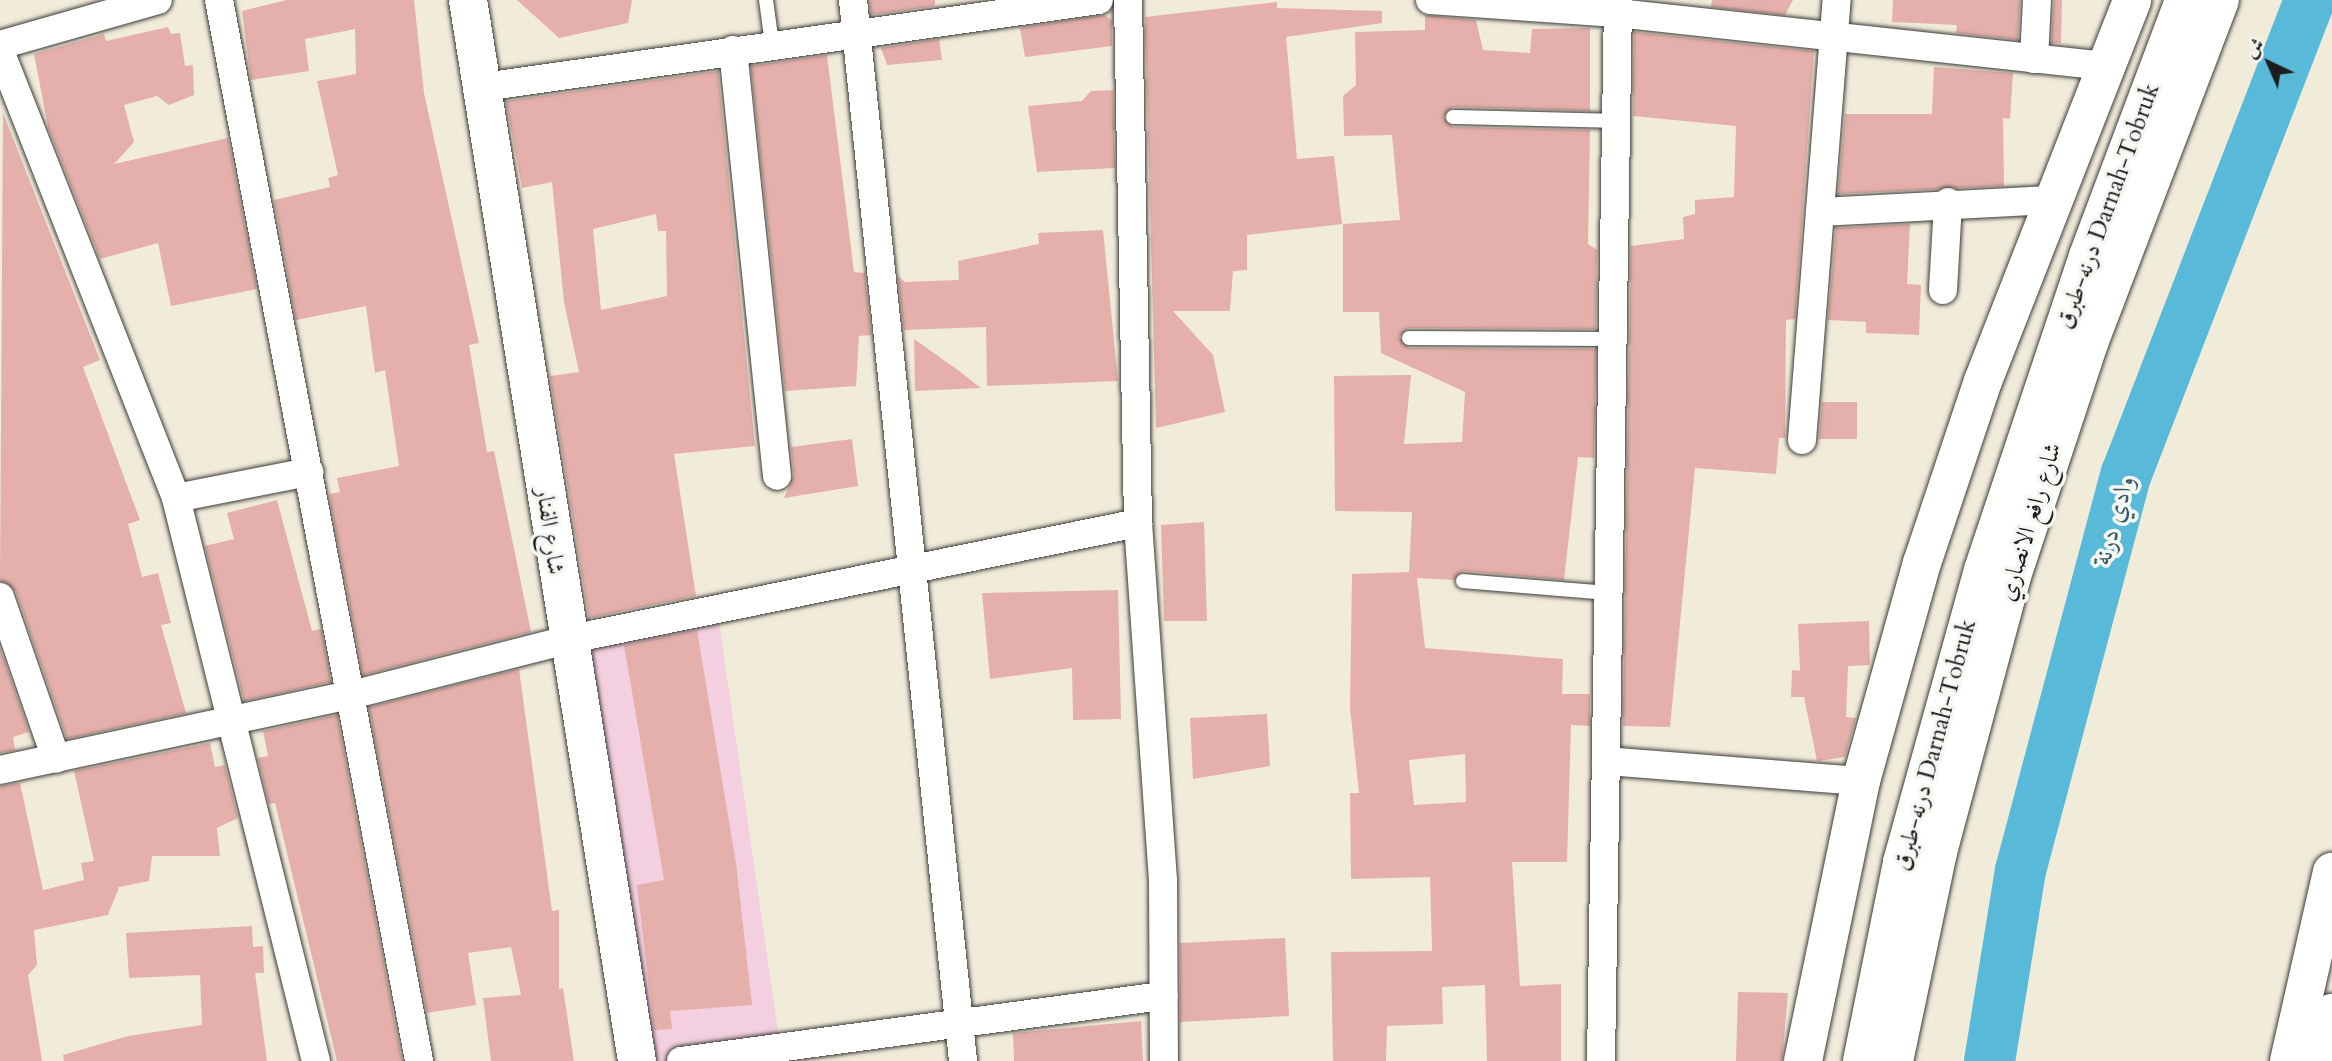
<!DOCTYPE html>
<html>
<head>
<meta charset="utf-8">
<style>
	body { margin:0 }
	#map { position:relative; width:2332px; height:1061px; overflow:hidden; background:#f1ecda; font-family:Cardo,Amiri,serif }
	div>[style] { position:absolute }
	.built>* { inset:0; background:#f3cfdf }
	.river>* { height:51px; margin:-25.5px; padding:0 25.5px; transform-origin:25.5px; border-radius:25.5px; background:#59b9d8 }
	.building>* { inset:0; background:#e5b0ab }
	.roads { filter:drop-shadow(0 0 2px #3c3b38) drop-shadow(0 0 2px #3c3b38) }
	.lane>* { height:14px; margin:-7px; padding:0 7px; transform-origin:7px; border-radius:7px; background:#fff }
	.street>* { height:28px; margin:-14px; padding:0 14px; transform-origin:14px; border-radius:14px; background:#fff }
	.secondary>* { height:38px; margin:-19px; padding:0 19px; transform-origin:19px; border-radius:19px; background:#fff }
	span { translate:-50% -50%; white-space:nowrap; text-align:center; line-height:1.15; -webkit-text-stroke:7px #f6f6f2; paint-order:stroke }
	.street-label { font-size:24px; color:#1c1c1c }
	.water-label { font-size:26px; color:#345b67; font-style:italic }
	.north { position:absolute; left:2234px; top:28px; width:70px; height:70px; -webkit-text-stroke:5px #f6f6f2; paint-order:stroke; rotate:316deg; font-size:19px; font-weight:700; line-height:28px; text-align:center; color:#1c1c1c }
	.north::after { content:''; display:block; margin:auto; width:24px; height:32px; background:#1c1c1c; clip-path:polygon(50% 0,100% 100%,50% 72%,0 100%) }
</style>
</head>
<body>
<div id="map">
	<div class="built">
		<div style="clip-path:polygon(717px 608px,781px 1052px,718px 1061px,645px 1061px,582px 628px)"></div>
	</div>
	<div class="river">
		<div style="left:1989px;top:1061px;width:193px;rotate:-80.8deg"></div>
		<div style="left:2020px;top:870px;width:411px;rotate:-75.1deg"></div>
		<div style="left:2126px;top:473px;width:507px;rotate:-68.85deg"></div>
	</div>
	<div class="building">
		<div style="clip-path:polygon(287px 0,414px 0,424px 93px,479px 343px,469px 345px,487px 452px,494px 451px,531px 632px,363px 675px,329px 494px,340px 492px,337px 478px,399px 466px,385px 370px,375px 373px,366px 306px,296px 320px,274px 200px,330px 187px,328px 178px,338px 175px,317px 81px,356px 74px,355px 29px,305px 39px,309px 71px,251px 80px,242px 11px)"></div>
		<div style="clip-path:polygon(517px 0,632px 0,628px 23px,559px 38px)"></div>
		<div style="clip-path:polygon(870px 0,935px 0,935px 6px,871px 15px)"></div>
		<div style="clip-path:polygon(1712px 0,1793px 0,1785px 15px,1711px 7px)"></div>
		<div style="clip-path:polygon(1893px 0,2020px 0,2018px 40px,1956px 33px,1957px 25px,1892px 22px)"></div>
		<div style="clip-path:polygon(2054px 0,2062px 0,2061px 43px,2051px 43px)"></div>
		<div style="clip-path:polygon(1277px 2px,1277px 8px,1382px 11px,1382px 23px,1286px 37px,1297px 159px,1334px 156px,1342px 224px,1247px 235px,1247px 270px,1233px 271px,1230px 311px,1173px 311px,1213px 355px,1225px 412px,1156px 428px,1145px 17px)"></div>
		<div style="clip-path:polygon(1104px 15px,1112px 20px,1112px 46px,1025px 57px,1020px 28px)"></div>
		<div style="clip-path:polygon(evenodd,1425px 15px,1476px 20px,1483px 50px,1530px 53px,1532px 29px,1590px 28px,1590px 111px,1453px 107px,1443px 117px,1453px 127px,1590px 130px,1588px 244px,1597px 250px,1596px 329px,1409px 328px,1399px 337px,1409px 348px,1596px 349px,1594px 458px,1578px 457px,1564px 580px,1464px 571px,1454px 580px,1417px 578px,1425px 648px,1563px 659px,1562px 694px,1590px 694px,1590px 726px,1571px 725px,1567px 862px,1512px 862px,1520px 986px,1561px 984px,1561px 1061px,1487px 1061px,1485px 985px,1442px 987px,1443px 1024px,1387px 1026px,1386px 1061px,1333px 1061px,1331px 952px,1432px 951px,1430px 877px,1351px 879px,1350px 793px,1359px 793px,1350px 708px,1352px 574px,1409px 572px,1412px 512px,1335px 511px,1334px 376px,1411px 375px,1404px 444px,1462px 442px,1465px 392px,1381px 353px,1379px 312px,1343px 312px,1343px 224px,1400px 220px,1392px 135px,1344px 136px,1343px 96px,1356px 85px,1355px 32px,1425px 30px,1425px 15px,1465px 754px,1466px 802px,1414px 805px,1409px 760px,1465px 754px)"></div>
		<div style="clip-path:polygon(168px 27px,171px 34px,180px 33px,185px 66px,193px 65px,194px 95px,169px 105px,157px 96px,124px 105px,134px 142px,114px 164px,228px 138px,257px 289px,171px 306px,158px 243px,100px 259px,48px 127px,34px 54px,104px 34px,106px 41px)"></div>
		<div style="clip-path:polygon(1634px 32px,1814px 51px,1795px 319px,1786px 320px,1785px 438px,1779px 438px,1776px 474px,1695px 468px,1670px 727px,1623px 726px,1631px 246px,1684px 239px,1683px 217px,1695px 214px,1695px 200px,1734px 197px,1736px 126px,1633px 116px)"></div>
		<div style="clip-path:polygon(939px 39px,942px 60px,887px 65px,881px 48px)"></div>
		<div style="clip-path:polygon(827px 55px,854px 272px,865px 273px,871px 335px,859px 336px,856px 386px,785px 391px,751px 66px)"></div>
		<div style="clip-path:polygon(1934px 67px,2013px 73px,2010px 119px,2003px 118px,2004px 186px,1838px 194px,1845px 114px,1932px 114px)"></div>
		<div style="clip-path:polygon(evenodd,718px 71px,755px 446px,674px 454px,696px 596px,589px 618px,550px 376px,579px 372px,564px 302px,552px 182px,522px 188px,506px 101px,718px 71px,656px 214px,658px 231px,666px 231px,667px 296px,601px 310px,593px 229px,656px 214px)"></div>
		<div style="clip-path:polygon(1113px 90px,1115px 168px,1037px 172px,1028px 106px,1082px 101px,1091px 91px)"></div>
		<div style="clip-path:polygon(3px 113px,100px 360px,83px 367px,140px 520px,128px 524px,142px 577px,158px 573px,171px 623px,161px 625px,186px 713px,67px 739px,16px 592px,0 581px)"></div>
		<div style="clip-path:polygon(1910px 224px,1907px 284px,1921px 285px,1919px 335px,1866px 333px,1866px 322px,1828px 320px,1836px 228px)"></div>
		<div style="clip-path:polygon(1103px 230px,1118px 381px,987px 386px,986px 327px,904px 330px,898px 276px,905px 282px,959px 280px,958px 261px,1039px 244px,1038px 233px)"></div>
		<div style="clip-path:polygon(914px 339px,955px 368px,981px 388px,915px 391px)"></div>
		<div style="clip-path:polygon(1822px 402px,1857px 402px,1857px 439px,1819px 439px)"></div>
		<div style="clip-path:polygon(852px 439px,858px 486px,784px 498px,794px 475px,791px 447px)"></div>
		<div style="clip-path:polygon(277px 500px,312px 631px,321px 629px,331px 682px,244px 701px,205px 546px,234px 539px,227px 513px)"></div>
		<div style="clip-path:polygon(1204px 522px,1207px 621px,1164px 621px,1161px 525px)"></div>
		<div style="clip-path:polygon(1118px 590px,1121px 719px,1073px 720px,1072px 668px,990px 679px,982px 593px)"></div>
		<div style="clip-path:polygon(1869px 621px,1870px 665px,1848px 666px,1846px 717px,1856px 718px,1845px 757px,1817px 761px,1804px 697px,1791px 697px,1792px 670px,1800px 671px,1798px 624px)"></div>
		<div style="clip-path:polygon(697px 630px,736px 863px,752px 1005px,670px 1011px,672px 1029px,654px 1030px,637px 885px,664px 880px,624px 645px)"></div>
		<div style="clip-path:polygon(0 648px,29px 732px,13px 737px,15px 750px,0 753px)"></div>
		<div style="clip-path:polygon(519px 669px,552px 911px,559px 910px,559px 989px,563px 988px,574px 1061px,491px 1061px,483px 998px,521px 995px,511px 947px,468px 953px,476px 1005px,427px 1013px,369px 707px)"></div>
		<div style="clip-path:polygon(1267px 714px,1270px 766px,1193px 779px,1190px 718px)"></div>
		<div style="clip-path:polygon(337px 715px,402px 1061px,337px 1061px,275px 803px,269px 804px,258px 758px,268px 756px,263px 731px)"></div>
		<div style="clip-path:polygon(210px 743px,215px 767px,225px 765px,238px 818px,217px 828px,220px 856px,152px 856px,149px 881px,119px 887px,108px 915px,34px 930px,37px 965px,28px 975px,42px 1061px,0 1061px,0 786px,20px 783px,43px 890px,84px 880px,81px 863px,94px 861px,74px 771px)"></div>
		<div style="clip-path:polygon(252px 926px,253px 947px,263px 946px,264px 973px,255px 973px,267px 1061px,64px 1061px,63px 1055px,128px 1036px,202px 1025px,200px 975px,129px 978px,126px 933px)"></div>
		<div style="clip-path:polygon(1285px 938px,1289px 1016px,1180px 1022px,1180px 943px)"></div>
		<div style="clip-path:polygon(1738px 992px,1788px 993px,1782px 1061px,1736px 1061px)"></div>
		<div style="clip-path:polygon(1141px 1021px,1143px 1061px,1014px 1061px,1013px 1033px)"></div>
	</div>
	<div class="roads">
		<div class="lane">
			<div style="left:766px;top:0;width:44px;rotate:82.2deg"></div>
			<div style="left:1453px;top:117px;width:160px;rotate:1.4deg"></div>
			<div style="left:1409px;top:338px;width:199px;rotate:0.3deg"></div>
			<div style="left:1463px;top:581px;width:145px;rotate:4.7deg"></div>
		</div>
		<div class="street">
			<div style="left:219px;top:0;width:1080px;rotate:79.32deg"></div>
			<div style="left:853px;top:0;width:1067px;rotate:84.08deg"></div>
			<div style="left:1128px;top:0;width:523px;rotate:88.9deg"></div>
			<div style="left:1138px;top:523px;width:358px;rotate:86deg"></div>
			<div style="left:1163px;top:880px;width:181px;rotate:89.7deg"></div>
			<div style="left:1430px;top:0;width:187px;rotate:4deg"></div>
			<div style="left:1617px;top:13px;width:491px;rotate:6.2deg"></div>
			<div style="left:0;top:45px;width:164px;rotate:-15.9deg"></div>
			<div style="left:733px;top:50px;width:428px;rotate:84.1deg"></div>
			<div style="left:0;top:51px;width:480px;rotate:68.5deg"></div>
			<div style="left:176px;top:498px;width:580px;rotate:76.04deg"></div>
			<div style="left:2034px;top:59px;width:59px;rotate:-87.1deg"></div>
			<div style="left:483px;top:87px;width:622px;rotate:-8.04deg"></div>
			<div style="left:1820px;top:212px;width:231px;rotate:-3deg"></div>
			<div style="left:1943px;top:290px;width:88px;rotate:-86.7deg"></div>
			<div style="left:1802px;top:440px;width:441px;rotate:-85.5deg"></div>
			<div style="left:176px;top:498px;width:136px;rotate:-11.1deg"></div>
			<div style="left:0;top:597px;width:171px;rotate:70.9deg"></div>
			<div style="left:1606px;top:761px;width:256px;rotate:4.5deg"></div>
			<div style="left:0;top:770px;width:359px;rotate:-12.1deg"></div>
			<div style="left:351px;top:695px;width:222px;rotate:-14.3deg"></div>
			<div style="left:566px;top:640px;width:584px;rotate:-11.56deg"></div>
			<div style="left:681px;top:1061px;width:487px;rotate:-7.7deg"></div>
			<div style="left:1601px;top:1061px;width:1061px;rotate:-89.08deg"></div>
		</div>
		<div class="secondary">
			<div style="left:468px;top:0;width:1074px;rotate:80.95deg"></div>
			<div style="left:1803px;top:1061px;width:286px;rotate:-78.3deg"></div>
			<div style="left:1861px;top:781px;width:226px;rotate:-74.4deg"></div>
			<div style="left:1922px;top:563px;width:192px;rotate:-71.5deg"></div>
			<div style="left:1983px;top:381px;width:409px;rotate:-68.6deg"></div>
			<div style="left:1862px;top:1061px;width:203px;rotate:-78.6deg"></div>
			<div style="left:1902px;top:862px;width:303px;rotate:-74.5deg"></div>
			<div style="left:1983px;top:570px;width:331px;rotate:-71.5deg"></div>
			<div style="left:2088px;top:256px;width:273px;rotate:-69.4deg"></div>
			<div style="left:1894px;top:1061px;width:214px;rotate:-78.1deg"></div>
			<div style="left:1938px;top:852px;width:283px;rotate:-75deg"></div>
			<div style="left:2011px;top:579px;width:249px;rotate:-71.7deg"></div>
			<div style="left:2089px;top:343px;width:367px;rotate:-69.1deg"></div>
			<div style="left:2289px;top:1061px;width:194px;rotate:-77.2deg"></div>
			<div style="left:2323px;top:1061px;width:49px;rotate:-79.4deg"></div>
		</div>
	</div>
	<div class="street-label">
		<span style="left:2108px;top:206px;rotate:-70deg">درنه-طبرق Darnah-Tobruk</span>
		<span style="left:2030px;top:522px;rotate:-73deg">شارع رافع الانصاري</span>
		<span style="left:550px;top:531px;rotate:82deg">شارع الفنار</span>
		<span style="left:1935px;top:745px;rotate:-75deg">درنه-طبرق Darnah-Tobruk</span>
	</div>
	<div class="water-label">
		<span style="left:2114px;top:520px;rotate:-74deg">وادي درنة</span>
	</div>
	<div class="north">ش</div>
</div>
</body>
</html>
